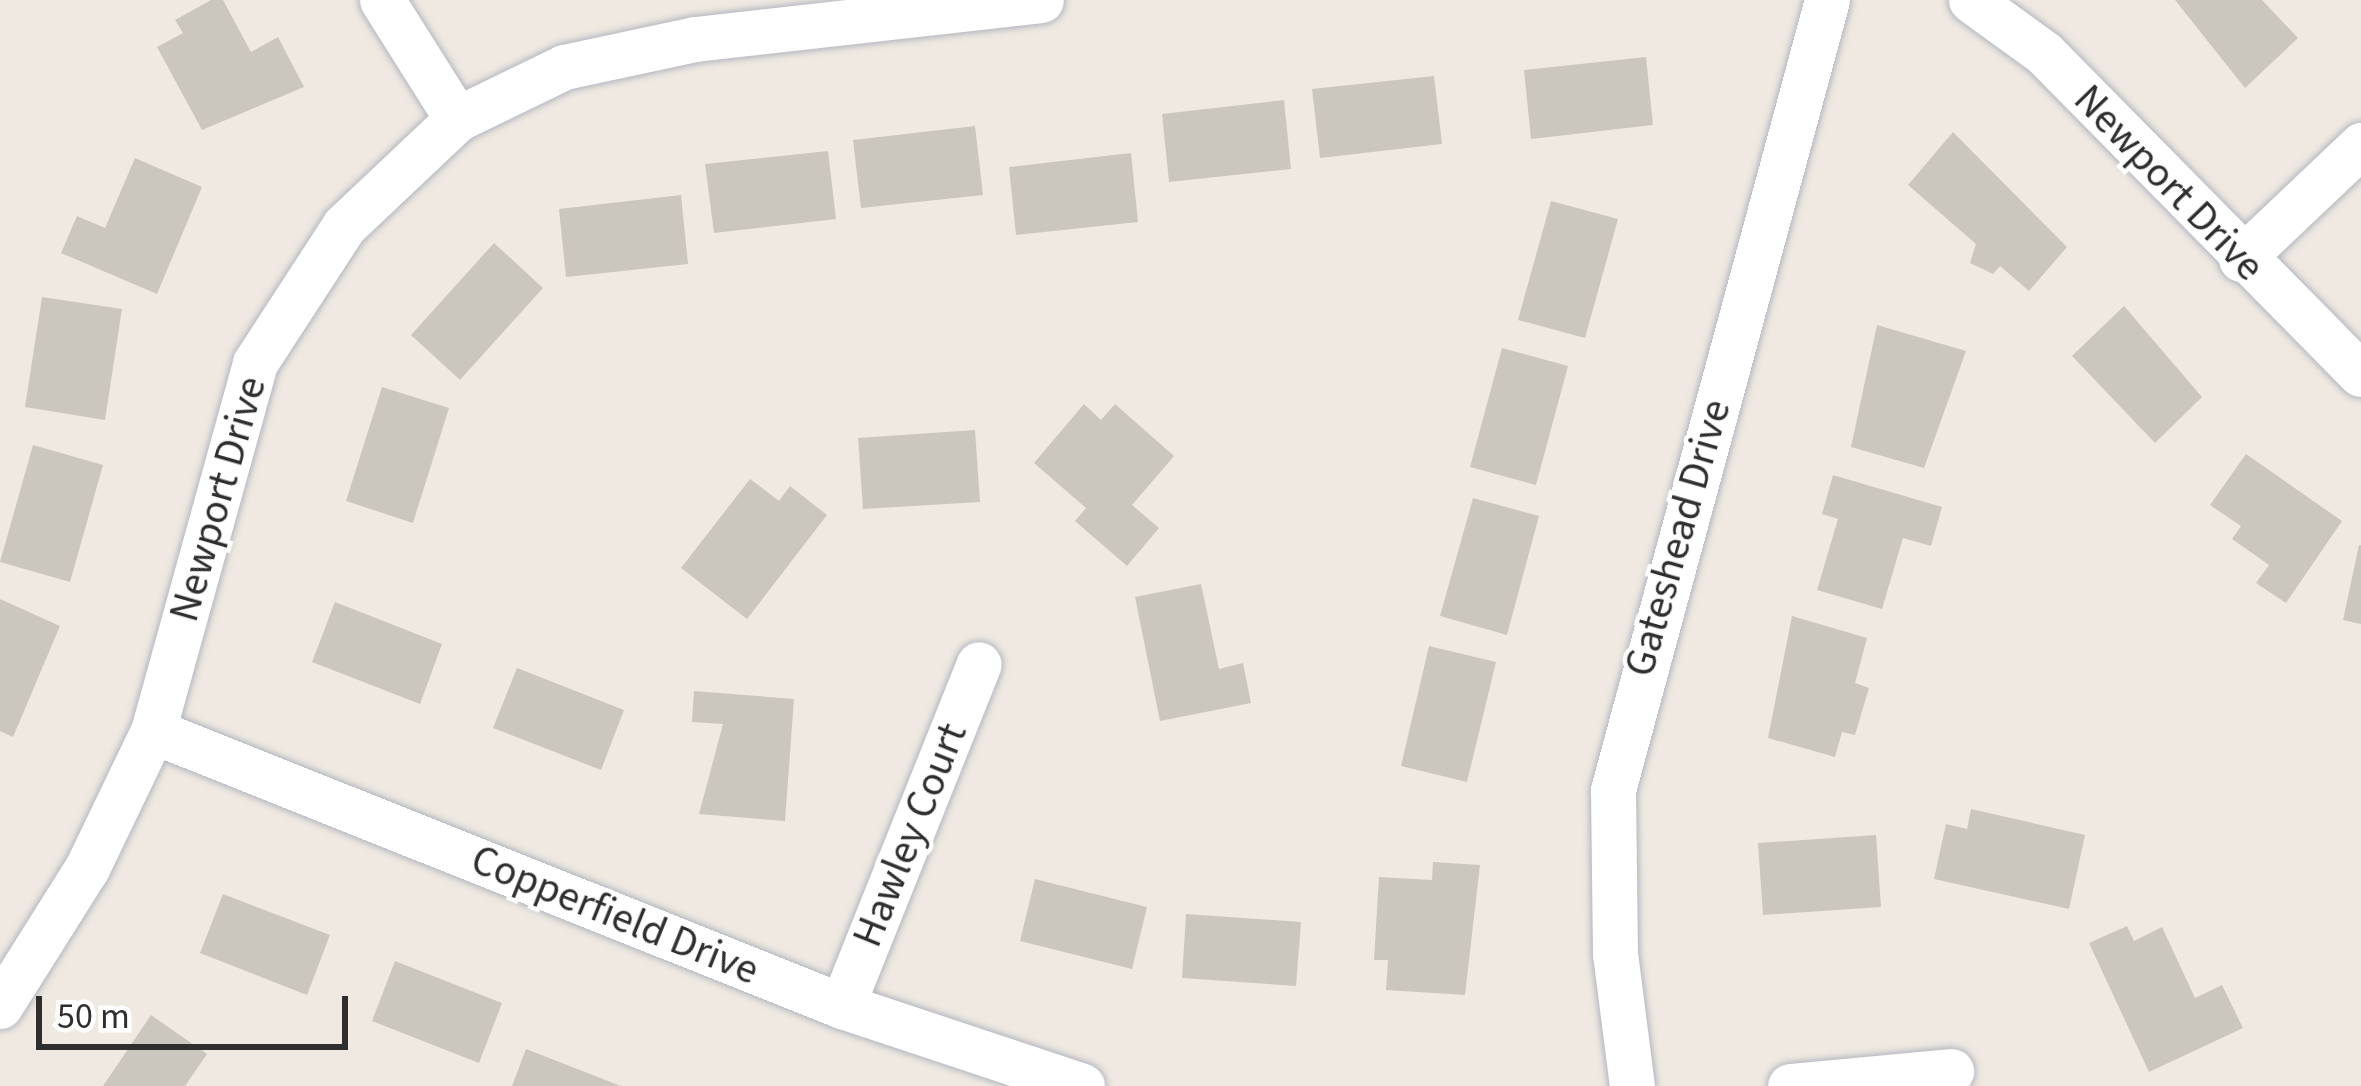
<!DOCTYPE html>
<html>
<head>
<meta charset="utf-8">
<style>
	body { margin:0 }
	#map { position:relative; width:2361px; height:1086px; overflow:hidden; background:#efe9e1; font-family:"Source Sans 3",sans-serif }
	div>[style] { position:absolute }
	.building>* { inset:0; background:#cbc7bf }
	.roads { filter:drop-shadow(0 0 3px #b4b7c1) drop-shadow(0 0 3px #b4b7c1) }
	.street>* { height:45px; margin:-22.5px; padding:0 22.5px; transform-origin:22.5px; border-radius:22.5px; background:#fff }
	span { translate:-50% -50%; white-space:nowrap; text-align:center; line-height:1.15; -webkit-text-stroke:9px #fff; paint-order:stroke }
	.street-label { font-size:42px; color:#2e2e2e }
	.scale { position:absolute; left:36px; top:996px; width:312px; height:54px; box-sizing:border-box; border:6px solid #2e2e2e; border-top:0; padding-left:15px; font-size:36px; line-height:42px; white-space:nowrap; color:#2e2e2e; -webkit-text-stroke:9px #fff; paint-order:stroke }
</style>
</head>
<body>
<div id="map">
	<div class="building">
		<div style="clip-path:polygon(211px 0,223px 0,251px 52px,278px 37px,304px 87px,202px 130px,157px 47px,183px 33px,175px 20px)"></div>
		<div style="clip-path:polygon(2175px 0,2262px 0,2298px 38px,2245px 88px)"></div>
		<div style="clip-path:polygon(1646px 57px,1653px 125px,1531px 139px,1524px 70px)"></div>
		<div style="clip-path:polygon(1434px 76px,1442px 144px,1320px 158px,1312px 89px)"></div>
		<div style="clip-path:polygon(1284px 100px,1291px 169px,1169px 182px,1162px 114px)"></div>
		<div style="clip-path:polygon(975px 126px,983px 195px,861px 208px,853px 140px)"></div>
		<div style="clip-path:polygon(1953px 132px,2067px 247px,2029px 291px,2000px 266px,1993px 274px,1970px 263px,1976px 244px,1908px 185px)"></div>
		<div style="clip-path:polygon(828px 151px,836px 219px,714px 233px,705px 164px)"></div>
		<div style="clip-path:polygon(1131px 153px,1138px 222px,1016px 235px,1009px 167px)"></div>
		<div style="clip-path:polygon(135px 158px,202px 187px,157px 294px,61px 253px,77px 216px,105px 228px)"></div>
		<div style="clip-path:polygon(681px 195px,688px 264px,566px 277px,559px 209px)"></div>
		<div style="clip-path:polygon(1551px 201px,1618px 219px,1585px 338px,1518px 320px)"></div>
		<div style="clip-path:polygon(494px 243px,543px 288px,460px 380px,411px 335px)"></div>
		<div style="clip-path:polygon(42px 297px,122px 309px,105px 420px,25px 407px)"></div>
		<div style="clip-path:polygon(2124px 306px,2202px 397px,2155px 443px,2072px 356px)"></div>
		<div style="clip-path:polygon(1877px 325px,1966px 351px,1924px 468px,1851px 447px)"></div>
		<div style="clip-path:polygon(1502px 348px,1568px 366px,1536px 485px,1470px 467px)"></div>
		<div style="clip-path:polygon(382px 387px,449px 408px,413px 523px,346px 501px)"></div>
		<div style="clip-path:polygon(1084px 404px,1101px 420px,1115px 404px,1174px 456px,1132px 505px,1159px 528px,1127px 566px,1075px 521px,1086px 508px,1034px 463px)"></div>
		<div style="clip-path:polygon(975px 430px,980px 502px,863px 509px,858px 438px)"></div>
		<div style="clip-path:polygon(33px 445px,103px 465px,70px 582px,0 562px)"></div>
		<div style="clip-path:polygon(2246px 454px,2342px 521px,2286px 603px,2256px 583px,2269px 565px,2232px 539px,2241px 526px,2210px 505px)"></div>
		<div style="clip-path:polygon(1833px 475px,1942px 507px,1931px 546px,1903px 538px,1882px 609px,1817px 590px,1838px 519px,1822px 514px)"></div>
		<div style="clip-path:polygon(750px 479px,779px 501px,790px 486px,827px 515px,747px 619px,681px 568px)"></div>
		<div style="clip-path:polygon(1473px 498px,1539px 516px,1507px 635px,1440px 616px)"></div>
		<div style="clip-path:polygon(2359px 545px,2361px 545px,2361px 624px,2343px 620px)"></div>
		<div style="clip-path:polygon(1201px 584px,1219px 669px,1243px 663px,1251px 703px,1160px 721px,1135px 597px)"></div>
		<div style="clip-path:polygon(0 599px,60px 626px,13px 737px,0 731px)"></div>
		<div style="clip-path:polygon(335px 602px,442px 644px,420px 704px,312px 662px)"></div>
		<div style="clip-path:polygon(1792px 616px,1867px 638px,1855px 683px,1869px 688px,1855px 735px,1842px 732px,1835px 757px,1768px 738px)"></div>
		<div style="clip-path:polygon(1429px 646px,1496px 662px,1467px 782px,1401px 766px)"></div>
		<div style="clip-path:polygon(517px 668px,624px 710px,601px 770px,493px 728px)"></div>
		<div style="clip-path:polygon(694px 691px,794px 699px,785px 821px,699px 814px,723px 724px,692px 722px)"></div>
		<div style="clip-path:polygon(1971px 809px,2085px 835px,2069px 909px,1934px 879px,1946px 824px,1967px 829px)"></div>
		<div style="clip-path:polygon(1876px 835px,1881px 907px,1763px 915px,1758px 843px)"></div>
		<div style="clip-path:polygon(1433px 862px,1480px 865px,1465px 995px,1386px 990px,1388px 960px,1374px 960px,1379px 877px,1432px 880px)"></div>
		<div style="clip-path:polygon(1035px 879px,1147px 907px,1132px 969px,1020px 941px)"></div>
		<div style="clip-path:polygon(223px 894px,330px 935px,307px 995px,200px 953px)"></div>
		<div style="clip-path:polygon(1186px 914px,1301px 922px,1296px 986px,1182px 978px)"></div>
		<div style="clip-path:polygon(2127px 926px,2134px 941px,2162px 927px,2195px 998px,2222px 985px,2243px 1028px,2149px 1072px,2089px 943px)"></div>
		<div style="clip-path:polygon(395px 961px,502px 1003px,479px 1063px,372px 1021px)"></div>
		<div style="clip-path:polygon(151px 1015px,207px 1054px,185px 1086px,103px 1086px)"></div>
		<div style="clip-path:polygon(526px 1049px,621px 1086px,512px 1086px)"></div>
	</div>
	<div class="roads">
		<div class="street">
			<div style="left:382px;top:0;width:141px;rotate:57.8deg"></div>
			<div style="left:1971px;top:0;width:90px;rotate:36deg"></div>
			<div style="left:2044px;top:53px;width:451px;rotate:45.4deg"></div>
			<div style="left:2241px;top:259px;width:166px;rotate:-43.5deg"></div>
			<div style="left:153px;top:731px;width:742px;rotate:21.76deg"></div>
			<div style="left:842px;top:1006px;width:253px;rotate:18.4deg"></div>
			<div style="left:0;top:1006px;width:163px;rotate:-57.8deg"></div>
			<div style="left:87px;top:868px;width:152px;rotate:-64.3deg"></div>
			<div style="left:153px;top:731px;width:382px;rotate:-74.5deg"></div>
			<div style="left:255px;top:363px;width:163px;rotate:-57deg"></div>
			<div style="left:344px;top:226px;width:156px;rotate:-43.4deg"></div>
			<div style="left:457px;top:119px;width:119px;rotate:-25.9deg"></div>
			<div style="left:564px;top:67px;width:134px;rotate:-12.1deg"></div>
			<div style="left:695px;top:39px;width:348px;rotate:-6.4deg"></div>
			<div style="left:842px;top:1006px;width:368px;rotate:-68.2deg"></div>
			<div style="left:1632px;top:1086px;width:133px;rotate:-97.3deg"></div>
			<div style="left:1615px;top:954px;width:164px;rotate:-90.7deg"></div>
			<div style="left:1613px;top:790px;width:818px;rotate:-74.84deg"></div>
			<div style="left:1790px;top:1086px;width:162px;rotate:-5.3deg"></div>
		</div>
	</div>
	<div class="street-label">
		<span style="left:2169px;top:183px;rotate:46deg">Newport Drive</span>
		<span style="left:218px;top:499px;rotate:-74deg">Newport Drive</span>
		<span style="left:1678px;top:538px;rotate:-74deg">Gateshead Drive</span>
		<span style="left:910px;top:835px;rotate:-68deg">Hawley Court</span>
		<span style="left:615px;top:915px;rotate:22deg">Copperfield Drive</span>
	</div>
	<div class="scale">50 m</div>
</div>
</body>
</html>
